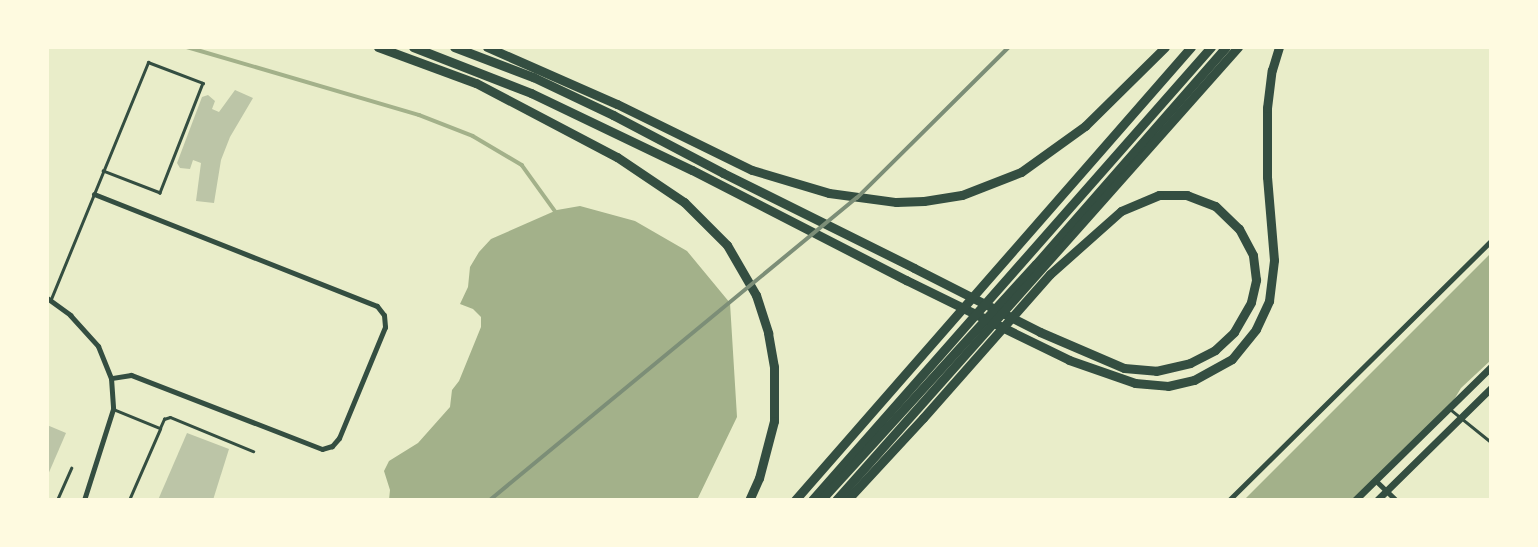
<!DOCTYPE html>
<html>
<head>
<meta charset="utf-8">
<style>
	body { margin:0 }
	#map { position:relative; width:1538px; height:547px; overflow:hidden; background:#e9edc9; font-family:Arial,sans-serif }
	div>[style] { position:absolute }
	.water>* { inset:0; background:#a3b18a }
	.stream>* { height:3.5px; margin:-1.75px; padding:0 1.75px; transform-origin:1.75px; border-radius:1.75px; background:#a3b18a }
	.building>* { inset:0; background:#bcc5a7 }
	.service>* { height:2.5px; margin:-1.25px; padding:0 1.25px; transform-origin:1.25px; border-radius:1.25px; background:#344e41 }
	.minor>* { height:5px; margin:-2.5px; padding:0 2.5px; transform-origin:2.5px; border-radius:2.5px; background:#344e41 }
	.secondary>* { height:7px; margin:-3.5px; padding:0 3.5px; transform-origin:3.5px; border-radius:3.5px; background:#344e41 }
	.motorway>* { height:9px; margin:-4.5px; padding:0 4.5px; transform-origin:4.5px; border-radius:4.5px; background:#344e41 }
	.rail>* { height:3.5px; margin:-1.75px; padding:0 1.75px; transform-origin:1.75px; border-radius:1.75px; background:#7c8e77 }
	span { translate:-50% -50%; white-space:nowrap; text-align:center; line-height:1.15; -webkit-text-stroke:5px #fefae0; paint-order:stroke }
	.frame { position:absolute; inset:0; border:49px solid #fefae0; pointer-events:none }
</style>
</head>
<body>
<div id="map">
	<div class="water">
		<div style="clip-path:polygon(580px 206px,635px 221px,687px 251px,730px 303px,737px 417px,697px 500px,389px 500px,390px 490px,384px 471px,389px 461px,418px 443px,450px 407px,452px 390px,459px 381px,481px 327px,481px 317px,473px 309px,460px 304px,468px 287px,470px 267px,479px 252px,491px 239px,557px 210px)"></div>
		<div style="clip-path:polygon(1491px 253px,1491px 360px,1461px 388px,1449px 408px,1355px 500px,1244px 500px)"></div>
	</div>
	<div class="stream">
		<div style="left:187px;top:47px;width:242px;rotate:16.3deg"></div>
		<div style="left:419px;top:115px;width:58px;rotate:21.3deg"></div>
		<div style="left:473px;top:136px;width:57px;rotate:30.6deg"></div>
		<div style="left:522px;top:165px;width:62px;rotate:54.2deg"></div>
	</div>
	<div class="building">
		<div style="clip-path:polygon(235px 90px,253px 98px,230px 137px,221px 160px,214px 203px,196px 201px,201px 163px,193px 160px,190px 169px,180px 168px,177px 163px,202px 97px,208px 95px,215px 101px,212px 109px,219px 112px)"></div>
		<div style="clip-path:polygon(47px 425px,66px 433px,47px 477px)"></div>
		<div style="clip-path:polygon(187px 433px,229px 449px,213px 500px,158px 500px)"></div>
	</div>
	<div class="service">
		<div style="left:51px;top:299px;width:256px;rotate:-67.7deg"></div>
		<div style="left:148px;top:62px;width:59px;rotate:20.9deg"></div>
		<div style="left:203px;top:83px;width:118px;rotate:111.4deg"></div>
		<div style="left:160px;top:193px;width:61px;rotate:-158.9deg"></div>
		<div style="left:113px;top:409px;width:51px;rotate:22deg"></div>
		<div style="left:160px;top:428px;width:10px;rotate:-66deg"></div>
		<div style="left:164px;top:419px;width:6px;rotate:-18deg"></div>
		<div style="left:170px;top:417px;width:90px;rotate:22.3deg"></div>
		<div style="left:1450px;top:409px;width:53px;rotate:38.8deg"></div>
		<div style="left:57px;top:500px;width:35px;rotate:-66deg"></div>
		<div style="left:129px;top:500px;width:77px;rotate:-66.4deg"></div>
	</div>
	<div class="minor">
		<div style="left:94px;top:194px;width:304px;rotate:21.6deg"></div>
		<div style="left:377px;top:306px;width:11px;rotate:52deg"></div>
		<div style="left:384px;top:315px;width:12px;rotate:85deg"></div>
		<div style="left:385px;top:327px;width:120px;rotate:112.5deg"></div>
		<div style="left:339px;top:438px;width:11px;rotate:131deg"></div>
		<div style="left:332px;top:446px;width:10px;rotate:163deg"></div>
		<div style="left:322px;top:449px;width:205px;rotate:-158.8deg"></div>
		<div style="left:131px;top:375px;width:20px;rotate:171deg"></div>
		<div style="left:47px;top:298px;width:29px;rotate:36deg"></div>
		<div style="left:70px;top:315px;width:42px;rotate:47.9deg"></div>
		<div style="left:98px;top:346px;width:35px;rotate:68deg"></div>
		<div style="left:111px;top:378px;width:31px;rotate:86deg"></div>
		<div style="left:113px;top:409px;width:96px;rotate:107.7deg"></div>
		<div style="left:1375px;top:480px;width:29px;rotate:44deg"></div>
		<div style="left:1229px;top:500px;width:368px;rotate:-44.7deg"></div>
	</div>
	<div class="secondary">
		<div style="left:1355px;top:500px;width:190px;rotate:-44.4deg"></div>
		<div style="left:1377px;top:500px;width:160px;rotate:-44.5deg"></div>
	</div>
	<div class="motorway">
		<div style="left:378px;top:47px;width:104px;rotate:20.2deg"></div>
		<div style="left:476px;top:83px;width:159px;rotate:27.7deg"></div>
		<div style="left:617px;top:157px;width:81px;rotate:33.9deg"></div>
		<div style="left:684px;top:202px;width:61px;rotate:45deg"></div>
		<div style="left:727px;top:245px;width:58px;rotate:59.9deg"></div>
		<div style="left:756px;top:295px;width:40px;rotate:72deg"></div>
		<div style="left:768px;top:333px;width:35px;rotate:80deg"></div>
		<div style="left:774px;top:367px;width:54px;rotate:90deg"></div>
		<div style="left:774px;top:421px;width:59px;rotate:104.7deg"></div>
		<div style="left:759px;top:478px;width:24px;rotate:114deg"></div>
		<div style="left:413px;top:47px;width:127px;rotate:21.3deg"></div>
		<div style="left:531px;top:93px;width:178px;rotate:25.6deg"></div>
		<div style="left:692px;top:170px;width:241px;rotate:27.2deg"></div>
		<div style="left:906px;top:280px;width:182px;rotate:26.1deg"></div>
		<div style="left:1069px;top:360px;width:70px;rotate:19.2deg"></div>
		<div style="left:1135px;top:383px;width:33px;rotate:5deg"></div>
		<div style="left:1168px;top:386px;width:27px;rotate:-13deg"></div>
		<div style="left:1194px;top:380px;width:43px;rotate:-28.9deg"></div>
		<div style="left:1232px;top:359px;width:38px;rotate:-51deg"></div>
		<div style="left:1256px;top:329px;width:31px;rotate:-65deg"></div>
		<div style="left:1269px;top:301px;width:41px;rotate:-83deg"></div>
		<div style="left:1274px;top:260px;width:83px;rotate:-94.8deg"></div>
		<div style="left:1267px;top:177px;width:69px;rotate:-90deg"></div>
		<div style="left:1267px;top:108px;width:38px;rotate:-83deg"></div>
		<div style="left:1272px;top:70px;width:24px;rotate:-73deg"></div>
		<div style="left:454px;top:47px;width:85px;rotate:20.8deg"></div>
		<div style="left:533px;top:77px;width:89px;rotate:25.4deg"></div>
		<div style="left:613px;top:115px;width:124px;rotate:27.8deg"></div>
		<div style="left:723px;top:173px;width:213px;rotate:26.4deg"></div>
		<div style="left:914px;top:268px;width:141px;rotate:26.9deg"></div>
		<div style="left:1040px;top:332px;width:91px;rotate:23.2deg"></div>
		<div style="left:1124px;top:368px;width:32px;rotate:5deg"></div>
		<div style="left:1156px;top:371px;width:35px;rotate:-13deg"></div>
		<div style="left:1190px;top:363px;width:28px;rotate:-27deg"></div>
		<div style="left:1215px;top:350px;width:26px;rotate:-43deg"></div>
		<div style="left:1234px;top:332px;width:34px;rotate:-60deg"></div>
		<div style="left:1251px;top:302px;width:23px;rotate:-77deg"></div>
		<div style="left:1256px;top:280px;width:25px;rotate:-97deg"></div>
		<div style="left:1253px;top:255px;width:30px;rotate:-118deg"></div>
		<div style="left:1239px;top:229px;width:33px;rotate:-136deg"></div>
		<div style="left:1215px;top:206px;width:30px;rotate:-159deg"></div>
		<div style="left:1187px;top:195px;width:28px;rotate:180deg"></div>
		<div style="left:1159px;top:195px;width:41px;rotate:157.2deg"></div>
		<div style="left:1121px;top:211px;width:95px;rotate:138.4deg"></div>
		<div style="left:1050px;top:274px;width:192px;rotate:131.4deg"></div>
		<div style="left:923px;top:418px;width:112px;rotate:132.8deg"></div>
		<div style="left:487px;top:47px;width:142px;rotate:23.7deg"></div>
		<div style="left:617px;top:104px;width:150px;rotate:26.1deg"></div>
		<div style="left:752px;top:170px;width:80px;rotate:16.6deg"></div>
		<div style="left:829px;top:193px;width:68px;rotate:7.7deg"></div>
		<div style="left:896px;top:202px;width:28px;rotate:-2deg"></div>
		<div style="left:924px;top:201px;width:38px;rotate:-9deg"></div>
		<div style="left:962px;top:195px;width:63px;rotate:-21.3deg"></div>
		<div style="left:1021px;top:172px;width:79px;rotate:-35.7deg"></div>
		<div style="left:1085px;top:126px;width:112px;rotate:-44.6deg"></div>
		<div style="left:795px;top:500px;width:602px;rotate:-48.84deg"></div>
		<div style="left:812px;top:500px;width:604px;rotate:-48.63deg"></div>
		<div style="left:821px;top:500px;width:319px;rotate:-47.7deg"></div>
		<div style="left:1036px;top:264px;width:288px;rotate:-48.8deg"></div>
		<div style="left:836px;top:500px;width:606px;rotate:-48.41deg"></div>
	</div>
	<div class="rail">
		<div style="left:490px;top:500px;width:475px;rotate:-39.5deg"></div>
		<div style="left:857px;top:198px;width:214px;rotate:-44.8deg"></div>
	</div>
	<div class="frame"></div>
</div>
</body>
</html>
